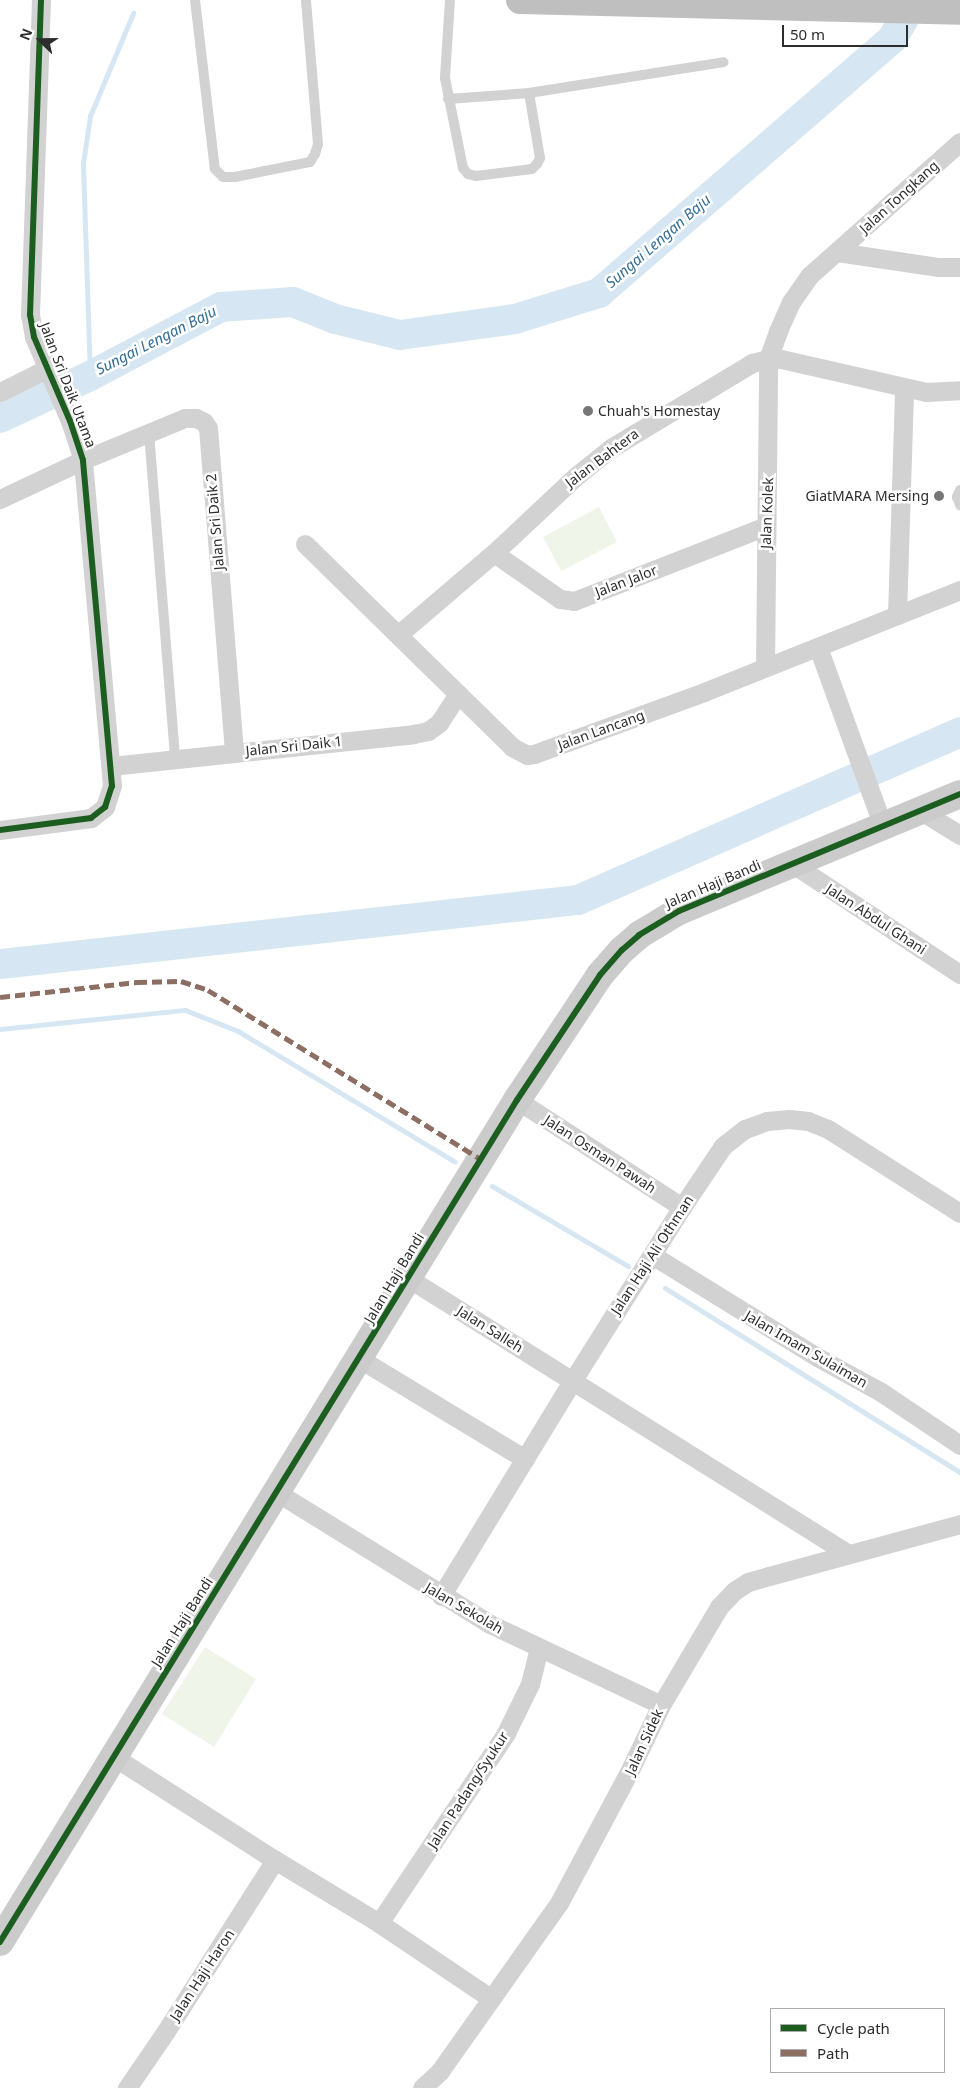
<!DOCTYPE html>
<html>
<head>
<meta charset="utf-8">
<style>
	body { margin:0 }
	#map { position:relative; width:960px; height:2088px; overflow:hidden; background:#fff; font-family:"Noto Sans",sans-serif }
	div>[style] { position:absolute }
	.green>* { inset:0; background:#f0f5ea }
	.stream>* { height:5px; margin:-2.5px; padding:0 2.5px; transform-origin:2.5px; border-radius:2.5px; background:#d6e7f3 }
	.river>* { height:30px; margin:-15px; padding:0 15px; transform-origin:15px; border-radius:15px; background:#d6e7f3 }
	.lane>* { height:10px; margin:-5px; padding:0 5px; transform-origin:5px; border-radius:5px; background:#d2d2d2 }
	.street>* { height:19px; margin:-9.5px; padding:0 9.5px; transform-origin:9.5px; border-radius:9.5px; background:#d2d2d2 }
	.secondary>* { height:28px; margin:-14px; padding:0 14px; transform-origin:14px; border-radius:14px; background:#cbcbcb }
	.highway>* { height:28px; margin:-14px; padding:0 14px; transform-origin:14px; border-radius:14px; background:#bfbfbf }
	.quiet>* { height:5px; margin-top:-2.5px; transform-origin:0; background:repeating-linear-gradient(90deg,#8d6e63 0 10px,transparent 0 15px) }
	.cycleway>* { height:6px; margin:-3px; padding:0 3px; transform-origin:3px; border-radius:3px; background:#1b5e20 }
	.dots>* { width:14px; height:14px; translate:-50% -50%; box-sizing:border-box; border:2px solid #fff; border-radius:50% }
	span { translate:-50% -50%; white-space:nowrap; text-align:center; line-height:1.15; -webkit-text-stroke:5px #fff; paint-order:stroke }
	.street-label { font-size:14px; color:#2d2d2d }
	.poi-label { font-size:14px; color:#2d2d2d }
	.left { translate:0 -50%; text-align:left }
	.right { translate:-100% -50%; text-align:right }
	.water-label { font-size:15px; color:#346e96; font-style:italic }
	.legend { position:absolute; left:770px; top:2008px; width:175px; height:65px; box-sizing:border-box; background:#fff; border:1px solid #ababab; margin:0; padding:6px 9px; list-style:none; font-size:15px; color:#2d2d2d }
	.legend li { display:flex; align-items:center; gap:10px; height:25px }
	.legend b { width:25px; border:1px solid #ababab }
	.north { position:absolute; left:15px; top:15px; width:50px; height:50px; -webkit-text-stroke:4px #fff; paint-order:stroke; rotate:292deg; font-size:14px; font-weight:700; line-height:20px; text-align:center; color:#2d2d2d }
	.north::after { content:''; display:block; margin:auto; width:18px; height:22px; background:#2d2d2d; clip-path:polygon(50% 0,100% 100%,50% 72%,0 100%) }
	.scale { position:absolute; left:782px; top:25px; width:126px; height:22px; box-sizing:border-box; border:2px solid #2d2d2d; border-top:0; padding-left:6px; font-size:15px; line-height:18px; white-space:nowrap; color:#2d2d2d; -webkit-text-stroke:4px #fff; paint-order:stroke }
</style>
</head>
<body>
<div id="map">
	<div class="green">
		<div style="clip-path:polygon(599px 507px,617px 542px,561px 571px,543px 537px)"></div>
		<div style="clip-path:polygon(205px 1647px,256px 1679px,214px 1747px,162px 1714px)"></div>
	</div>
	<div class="stream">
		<div style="left:90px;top:376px;width:213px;rotate:-91.9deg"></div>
		<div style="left:83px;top:163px;width:48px;rotate:-81.5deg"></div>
		<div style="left:90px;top:116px;width:112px;rotate:-67.3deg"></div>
		<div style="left:0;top:1029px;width:186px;rotate:-5.9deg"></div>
		<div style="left:185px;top:1010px;width:57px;rotate:21.6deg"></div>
		<div style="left:238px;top:1031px;width:253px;rotate:31.1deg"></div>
		<div style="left:492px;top:1186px;width:158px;rotate:30.5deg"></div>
		<div style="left:665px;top:1288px;width:348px;rotate:32deg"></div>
	</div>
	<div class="river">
		<div style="left:0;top:418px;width:99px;rotate:-25deg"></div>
		<div style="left:90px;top:376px;width:148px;rotate:-27.8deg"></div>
		<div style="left:221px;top:307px;width:72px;rotate:-4deg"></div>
		<div style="left:293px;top:302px;width:45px;rotate:22deg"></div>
		<div style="left:335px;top:319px;width:67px;rotate:13.8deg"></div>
		<div style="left:400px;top:335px;width:116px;rotate:-7.9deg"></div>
		<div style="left:515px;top:319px;width:88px;rotate:-17.2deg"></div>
		<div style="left:599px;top:293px;width:388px;rotate:-40.9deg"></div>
		<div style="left:892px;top:39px;width:45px;rotate:-59.5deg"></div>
		<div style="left:0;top:964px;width:582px;rotate:-6.32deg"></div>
		<div style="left:578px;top:900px;width:417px;rotate:-23.7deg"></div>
	</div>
	<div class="lane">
		<div style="left:195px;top:0;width:170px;rotate:83.3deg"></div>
		<div style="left:215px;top:169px;width:11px;rotate:45deg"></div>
		<div style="left:223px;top:177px;width:12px"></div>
		<div style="left:235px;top:177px;width:76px;rotate:-11.3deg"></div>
		<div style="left:310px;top:162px;width:9px;rotate:-58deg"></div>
		<div style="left:315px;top:154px;width:10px;rotate:-73deg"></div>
		<div style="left:318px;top:144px;width:144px;rotate:-94.8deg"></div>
		<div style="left:450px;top:0;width:78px;rotate:93.7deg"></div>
		<div style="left:445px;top:78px;width:92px;rotate:78.7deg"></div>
		<div style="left:463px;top:168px;width:8px;rotate:50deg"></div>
		<div style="left:468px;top:174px;width:8px;rotate:14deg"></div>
		<div style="left:476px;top:176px;width:56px;rotate:-7.1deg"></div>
		<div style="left:532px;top:169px;width:7px;rotate:-45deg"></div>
		<div style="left:537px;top:164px;width:7px;rotate:-63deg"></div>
		<div style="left:540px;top:158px;width:66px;rotate:-99.6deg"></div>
		<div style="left:448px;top:99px;width:81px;rotate:-4.2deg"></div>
		<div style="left:529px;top:93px;width:197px;rotate:-9deg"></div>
		<div style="left:149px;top:433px;width:327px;rotate:85.4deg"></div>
		<div style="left:960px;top:490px;width:8px;rotate:113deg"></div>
		<div style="left:957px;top:497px;width:9px;rotate:69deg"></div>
	</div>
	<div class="street">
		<div style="left:837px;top:252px;width:103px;rotate:8.4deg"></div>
		<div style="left:939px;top:267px;width:21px"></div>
		<div style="left:0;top:392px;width:51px;rotate:-26.6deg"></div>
		<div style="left:0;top:499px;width:92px;rotate:-25.2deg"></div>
		<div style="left:83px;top:460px;width:110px;rotate:-22.4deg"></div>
		<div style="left:185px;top:418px;width:11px"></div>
		<div style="left:196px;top:418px;width:9px;rotate:27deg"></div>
		<div style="left:204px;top:422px;width:7px;rotate:56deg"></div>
		<div style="left:208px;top:428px;width:325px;rotate:85.4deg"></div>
		<div style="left:305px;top:544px;width:290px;rotate:44.4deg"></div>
		<div style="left:512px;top:747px;width:17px;rotate:28deg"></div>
		<div style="left:527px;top:755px;width:7px;rotate:-8deg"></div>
		<div style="left:534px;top:754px;width:181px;rotate:-20deg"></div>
		<div style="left:704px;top:692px;width:276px;rotate:-21.7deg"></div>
		<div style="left:494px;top:553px;width:80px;rotate:34.9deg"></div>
		<div style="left:560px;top:599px;width:14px;rotate:8deg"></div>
		<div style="left:574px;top:601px;width:206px;rotate:-21.3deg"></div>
		<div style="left:897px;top:615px;width:227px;rotate:-88.2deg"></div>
		<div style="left:399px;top:634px;width:125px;rotate:-40.5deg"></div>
		<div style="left:494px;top:553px;width:111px;rotate:-43.2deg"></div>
		<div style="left:575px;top:477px;width:46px;rotate:-38.9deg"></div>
		<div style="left:611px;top:448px;width:165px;rotate:-31.1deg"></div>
		<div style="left:752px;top:363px;width:16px;rotate:-14deg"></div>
		<div style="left:768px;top:359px;width:13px"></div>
		<div style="left:781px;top:359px;width:149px;rotate:12.8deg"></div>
		<div style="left:926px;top:392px;width:34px;rotate:-3deg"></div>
		<div style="left:818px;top:647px;width:191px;rotate:70.1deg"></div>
		<div style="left:765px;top:667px;width:308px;rotate:-89.4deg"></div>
		<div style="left:768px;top:359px;width:30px;rotate:-70deg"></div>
		<div style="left:778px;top:331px;width:32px;rotate:-66deg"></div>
		<div style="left:791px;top:302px;width:32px;rotate:-55deg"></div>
		<div style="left:809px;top:276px;width:202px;rotate:-41.6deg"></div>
		<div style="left:111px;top:766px;width:304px;rotate:-6deg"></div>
		<div style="left:413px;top:734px;width:15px;rotate:-11deg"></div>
		<div style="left:428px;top:731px;width:14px;rotate:-36deg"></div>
		<div style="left:439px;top:723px;width:35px;rotate:-57deg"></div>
		<div style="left:921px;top:811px;width:46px;rotate:31.6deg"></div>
		<div style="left:0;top:830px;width:92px;rotate:-7.5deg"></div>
		<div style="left:91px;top:818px;width:18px;rotate:-38deg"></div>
		<div style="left:105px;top:807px;width:22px;rotate:-72deg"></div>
		<div style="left:112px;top:786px;width:327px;rotate:-95.1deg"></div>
		<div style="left:83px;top:460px;width:41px;rotate:-108.4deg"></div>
		<div style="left:70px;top:421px;width:91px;rotate:-113.2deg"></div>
		<div style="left:34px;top:337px;width:22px;rotate:-100deg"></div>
		<div style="left:30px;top:315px;width:315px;rotate:-88deg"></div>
		<div style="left:793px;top:864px;width:200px;rotate:33.4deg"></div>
		<div style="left:517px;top:1100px;width:197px;rotate:33deg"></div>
		<div style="left:652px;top:1255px;width:196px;rotate:31.7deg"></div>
		<div style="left:819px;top:1358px;width:71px;rotate:28.7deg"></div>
		<div style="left:881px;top:1392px;width:95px;rotate:33.9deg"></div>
		<div style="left:408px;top:1278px;width:518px;rotate:32.06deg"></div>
		<div style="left:360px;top:1359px;width:193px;rotate:31.2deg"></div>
		<div style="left:278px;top:1493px;width:249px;rotate:31.7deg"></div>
		<div style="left:490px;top:1624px;width:189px;rotate:25.3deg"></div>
		<div style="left:441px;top:1596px;width:253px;rotate:-58.6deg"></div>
		<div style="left:573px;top:1380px;width:204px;rotate:-57.8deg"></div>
		<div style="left:682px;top:1207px;width:73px;rotate:-56.1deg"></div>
		<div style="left:723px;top:1146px;width:28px;rotate:-38deg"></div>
		<div style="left:745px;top:1129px;width:23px;rotate:-20deg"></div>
		<div style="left:767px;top:1121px;width:22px;rotate:-5deg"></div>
		<div style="left:789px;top:1119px;width:19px;rotate:6deg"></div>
		<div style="left:808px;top:1121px;width:22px;rotate:22deg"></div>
		<div style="left:828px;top:1129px;width:156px;rotate:32.5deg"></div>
		<div style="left:114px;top:1757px;width:191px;rotate:32.6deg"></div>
		<div style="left:275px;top:1860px;width:122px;rotate:31.2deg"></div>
		<div style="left:379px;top:1923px;width:134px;rotate:34deg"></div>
		<div style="left:379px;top:1923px;width:229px;rotate:-56.2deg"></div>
		<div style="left:506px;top:1733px;width:55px;rotate:-63.9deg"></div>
		<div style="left:530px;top:1684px;width:37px;rotate:-76deg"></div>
		<div style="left:127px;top:2088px;width:69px;rotate:-55.6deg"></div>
		<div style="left:166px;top:2031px;width:203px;rotate:-57.5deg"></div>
		<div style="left:422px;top:2088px;width:25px;rotate:-43deg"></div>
		<div style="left:440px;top:2071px;width:206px;rotate:-54.7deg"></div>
		<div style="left:559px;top:1903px;width:146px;rotate:-61.9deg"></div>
		<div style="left:628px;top:1774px;width:76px;rotate:-64.4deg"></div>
		<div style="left:661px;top:1705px;width:114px;rotate:-59.4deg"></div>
		<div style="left:719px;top:1607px;width:22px;rotate:-47deg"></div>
		<div style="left:734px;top:1591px;width:17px;rotate:-33deg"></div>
		<div style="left:748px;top:1582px;width:22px;rotate:-16deg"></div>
		<div style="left:769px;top:1576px;width:198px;rotate:-15.2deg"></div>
	</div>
	<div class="secondary">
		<div style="left:0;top:1942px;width:988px;rotate:-58.45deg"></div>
		<div style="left:517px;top:1100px;width:150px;rotate:-56.4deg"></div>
		<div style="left:600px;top:975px;width:33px;rotate:-49deg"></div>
		<div style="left:622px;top:950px;width:23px;rotate:-41deg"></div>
		<div style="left:639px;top:935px;width:47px;rotate:-31deg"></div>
		<div style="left:679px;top:911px;width:304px;rotate:-22.6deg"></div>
	</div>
	<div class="highway">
		<div style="left:520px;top:0;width:440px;rotate:1.4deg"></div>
	</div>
	<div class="quiet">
		<div style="left:0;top:997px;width:138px;rotate:-6.2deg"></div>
		<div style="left:137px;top:982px;width:44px;rotate:-1.3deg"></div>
		<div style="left:181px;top:981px;width:28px;rotate:18deg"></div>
		<div style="left:208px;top:990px;width:321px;rotate:31.8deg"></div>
	</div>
	<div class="cycleway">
		<div style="left:0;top:830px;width:92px;rotate:-7.5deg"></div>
		<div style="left:91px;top:818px;width:18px;rotate:-38deg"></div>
		<div style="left:105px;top:807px;width:22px;rotate:-72deg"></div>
		<div style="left:112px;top:786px;width:327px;rotate:-95.1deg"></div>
		<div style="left:83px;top:460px;width:41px;rotate:-108.4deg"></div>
		<div style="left:70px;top:421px;width:91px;rotate:-113.2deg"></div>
		<div style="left:34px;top:337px;width:22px;rotate:-100deg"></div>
		<div style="left:30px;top:315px;width:315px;rotate:-88deg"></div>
		<div style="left:0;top:1942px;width:988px;rotate:-58.45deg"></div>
		<div style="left:517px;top:1100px;width:150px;rotate:-56.4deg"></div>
		<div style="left:600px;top:975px;width:33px;rotate:-49deg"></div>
		<div style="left:622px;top:950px;width:23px;rotate:-41deg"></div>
		<div style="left:639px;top:935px;width:47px;rotate:-31deg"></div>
		<div style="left:679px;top:911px;width:304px;rotate:-22.6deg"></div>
	</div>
	<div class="dots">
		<div style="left:588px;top:411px;background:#767676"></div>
		<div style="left:939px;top:496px;background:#767676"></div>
	</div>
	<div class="street-label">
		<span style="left:899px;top:197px;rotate:-42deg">Jalan Tongkang</span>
		<span style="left:68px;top:385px;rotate:69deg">Jalan Sri Daik Utama</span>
		<span style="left:602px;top:458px;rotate:-37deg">Jalan Bahtera</span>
		<span style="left:767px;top:513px;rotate:-88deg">Jalan Kolek</span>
		<span style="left:215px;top:522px;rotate:-95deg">Jalan Sri Daik 2</span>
		<span style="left:626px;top:581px;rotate:-21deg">Jalan Jalor</span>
		<span style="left:601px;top:730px;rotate:-20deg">Jalan Lancang</span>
		<span style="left:294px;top:746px;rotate:-6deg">Jalan Sri Daik 1</span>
		<span style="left:713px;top:884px;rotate:-23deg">Jalan Haji Bandi</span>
		<span style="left:876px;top:919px;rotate:33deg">Jalan Abdul Ghani</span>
		<span style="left:600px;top:1154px;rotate:33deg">Jalan Osman Pawah</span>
		<span style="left:652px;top:1255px;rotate:-57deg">Jalan Haji Ali Othman</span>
		<span style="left:394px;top:1278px;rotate:-59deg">Jalan Haji Bandi</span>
		<span style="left:490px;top:1329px;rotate:32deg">Jalan Salleh</span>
		<span style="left:806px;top:1349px;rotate:30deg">Jalan Imam Sulaiman</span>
		<span style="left:464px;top:1608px;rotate:30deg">Jalan Sekolah</span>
		<span style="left:182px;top:1622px;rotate:-58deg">Jalan Haji Bandi</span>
		<span style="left:644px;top:1742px;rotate:-65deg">Jalan Sidek</span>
		<span style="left:468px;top:1790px;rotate:-57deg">Jalan Padang/Syukur</span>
		<span style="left:202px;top:1975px;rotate:-57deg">Jalan Haji Haron</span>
	</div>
	<div class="poi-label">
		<span class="left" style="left:598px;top:411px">Chuah's Homestay</span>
		<span class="right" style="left:929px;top:496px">GiatMARA Mersing</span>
	</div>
	<div class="water-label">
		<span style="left:658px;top:241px;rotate:-41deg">Sungai Lengan Baju</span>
		<span style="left:156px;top:340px;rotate:-27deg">Sungai Lengan Baju</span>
	</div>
	<ul class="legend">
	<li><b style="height:6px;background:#1b5e20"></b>Cycle path</li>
	<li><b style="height:6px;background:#8d6e63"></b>Path</li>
	</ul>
	<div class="north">N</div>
	<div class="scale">50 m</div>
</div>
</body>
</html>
